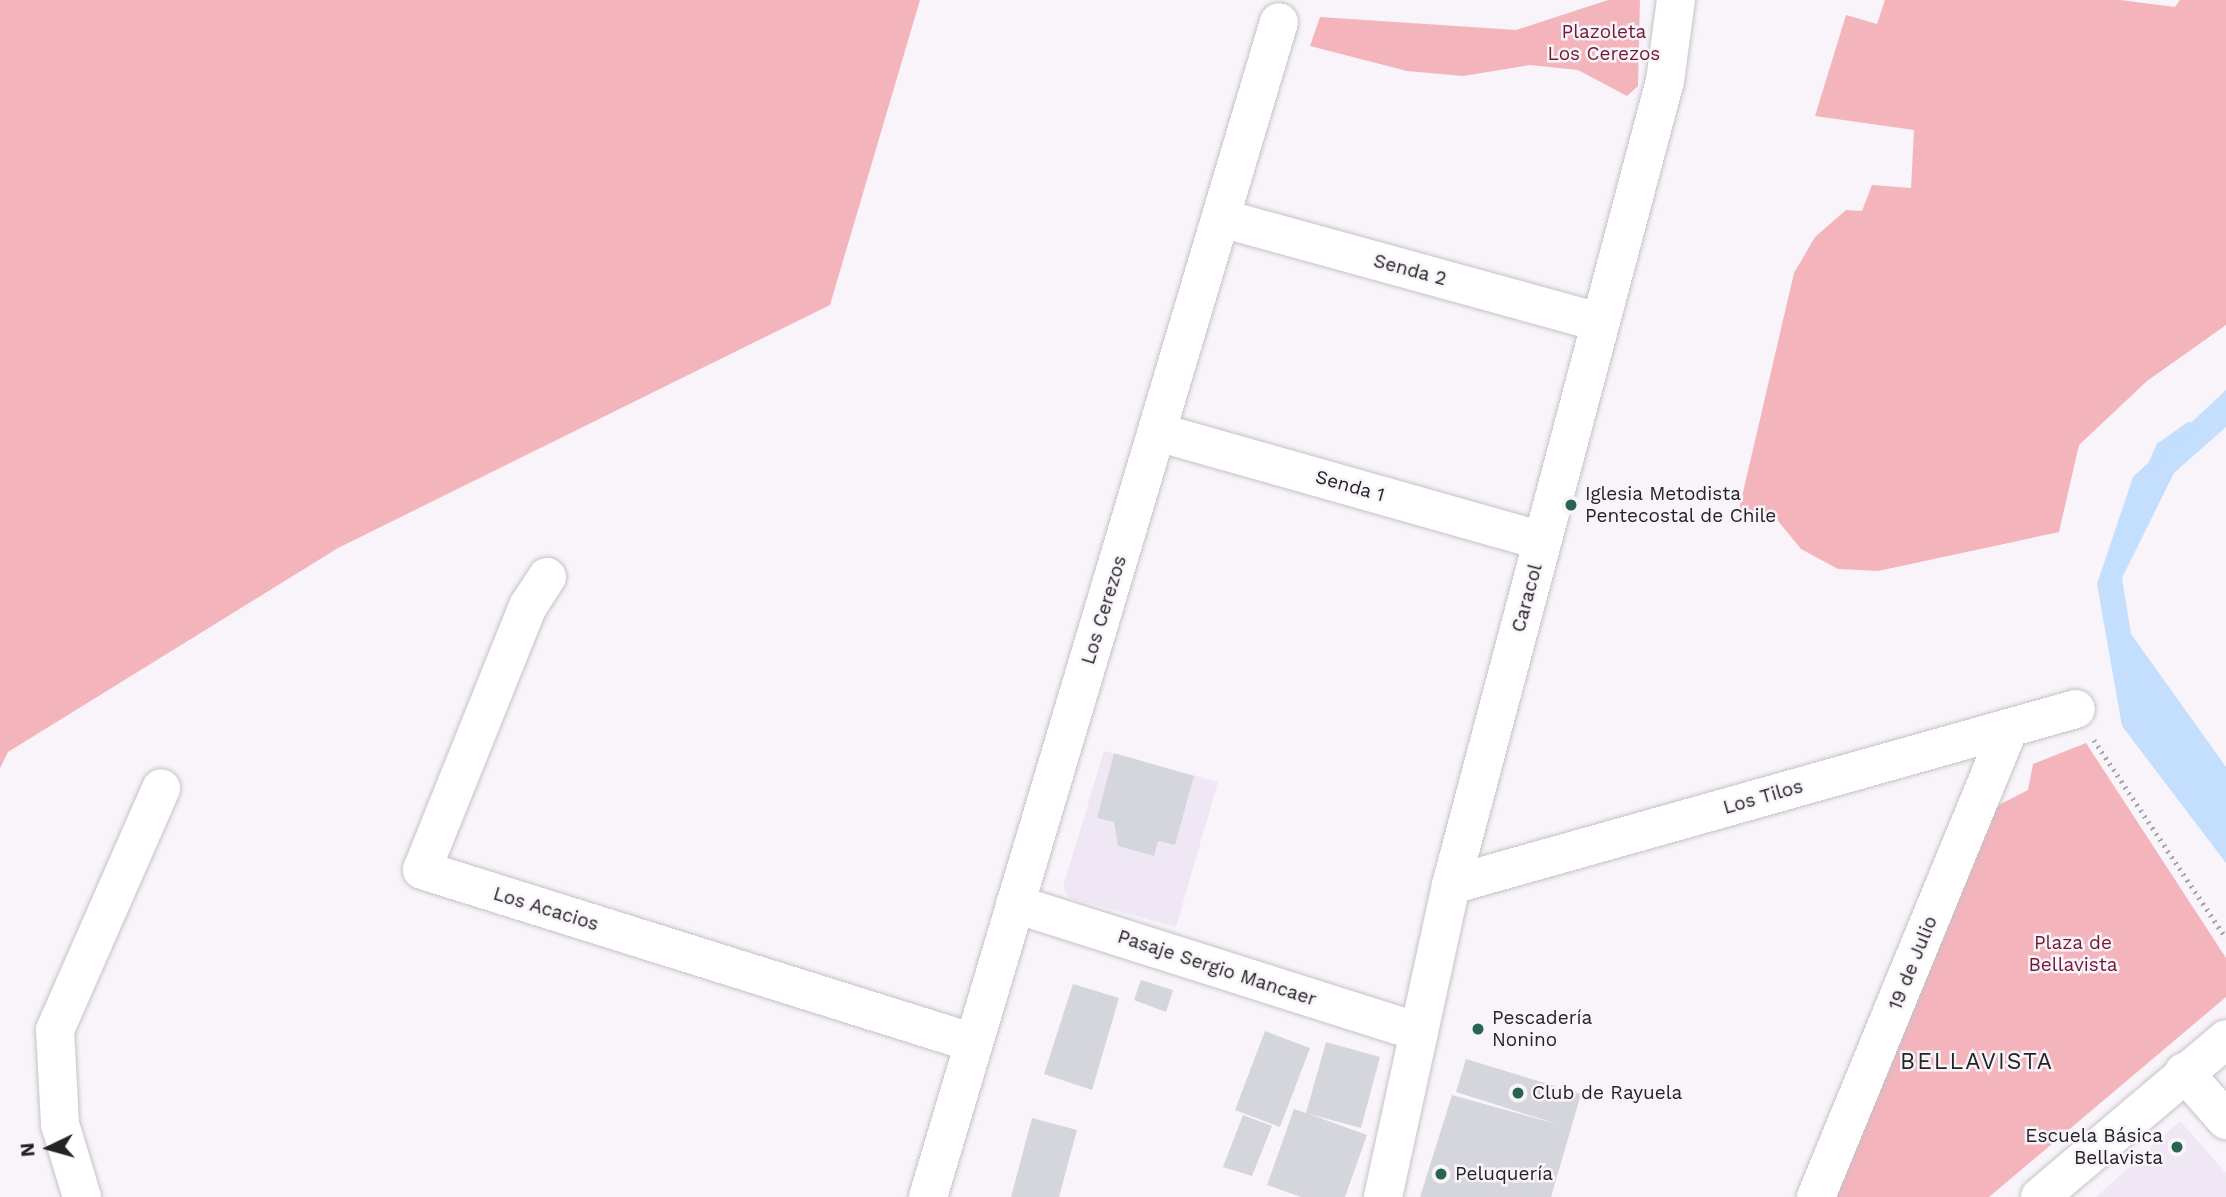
<!DOCTYPE html>
<html>
<head>
<meta charset="utf-8">
<style>
	body { margin:0 }
	#map { position:relative; width:2226px; height:1197px; overflow:hidden; background:#f8f4fa; font-family:"Work Sans",sans-serif }
	div>[style] { position:absolute }
	.built>* { inset:0; background:#efe8f4 }
	.green>* { inset:0; background:#f4b4bc }
	.water>* { inset:0; background:#c4defd }
	.stream>* { height:10px; margin:-5px; padding:0 5px; transform-origin:5px; border-radius:5px; background:#c4defd }
	.building>* { inset:0; background:#d5d6dc }
	.path>* { height:4.5px; margin-top:-2.25px; transform-origin:0; background:repeating-linear-gradient(90deg,#a9a6aa 0 2px,transparent 0 7px) }
	.roads { filter:drop-shadow(0 0 2px #c5c2c8) drop-shadow(0 0 2px #c5c2c8) }
	.minor>* { height:38px; margin:-19px; padding:0 19px; transform-origin:19px; border-radius:19px; background:#fff }
	.dots>* { width:19px; height:19px; translate:-50% -50%; box-sizing:border-box; border:4px solid #f8f4fa; border-radius:50% }
	span { translate:-50% -50%; white-space:nowrap; text-align:center; line-height:1.15; -webkit-text-stroke:5px #f8f4fa; paint-order:stroke }
	.park-label { font-size:19px; color:#731831 }
	.street-label { font-size:19px; color:#242325 }
	.poi-label { font-size:19px; color:#242325 }
	.left { translate:0 -50%; text-align:left }
	.right { translate:-100% -50%; text-align:right }
	.quarter-label { font-size:23px; color:#242325; letter-spacing:2px }
	.north { position:absolute; left:14px; top:1113px; width:70px; height:70px; -webkit-text-stroke:5px #f8f4fa; paint-order:stroke; rotate:265deg; font-size:19px; font-weight:700; line-height:28px; text-align:center; color:#242325 }
	.north::after { content:''; display:block; margin:auto; width:24px; height:32px; background:#242325; clip-path:polygon(50% 0,100% 100%,50% 72%,0 100%) }
</style>
</head>
<body>
<div id="map">
	<div class="built">
		<div style="clip-path:polygon(1104px 751px,1218px 782px,1176px 927px,1069px 898px,1063px 887px)"></div>
		<div style="clip-path:polygon(2180px 1121px,2226px 1173px,2226px 1197px,2096px 1197px)"></div>
	</div>
	<div class="green">
		<div style="clip-path:polygon(0 0,920px 0,830px 305px,338px 548px,8px 752px,0 768px)"></div>
		<div style="clip-path:polygon(1608px 0,1640px 0,1638px 86px,1627px 96px,1578px 70px,1530px 65px,1463px 76px,1407px 71px,1310px 46px,1320px 17px,1516px 30px)"></div>
		<div style="clip-path:polygon(1885px 0,2120px 0,2175px 7px,2180px 0,2226px 0,2226px 325px,2147px 381px,2079px 445px,2059px 532px,1878px 571px,1838px 569px,1801px 549px,1774px 516px,1737px 518px,1794px 273px,1815px 237px,1846px 210px,1862px 211px,1872px 185px,1911px 188px,1914px 130px,1815px 116px,1846px 15px,1877px 24px)"></div>
		<div style="clip-path:polygon(2086px 743px,2226px 958px,2226px 997px,1989px 1197px,1832px 1197px,1993px 808px,2028px 790px,2033px 764px)"></div>
	</div>
	<div class="water">
		<div style="clip-path:polygon(2226px 390px,2226px 427px,2174px 473px,2122px 578px,2131px 634px,2226px 767px,2226px 863px,2122px 726px,2097px 584px,2133px 477px)"></div>
	</div>
	<div class="stream">
		<div style="left:2152px;top:467px;width:22px;rotate:-66deg"></div>
		<div style="left:2161px;top:447px;width:35px;rotate:-35deg"></div>
	</div>
	<div class="building">
		<div style="clip-path:polygon(1114px 753px,1194px 776px,1175px 845px,1158px 841px,1154px 856px,1118px 846px,1114px 822px,1097px 818px)"></div>
		<div style="clip-path:polygon(1141px 980px,1173px 990px,1166px 1012px,1134px 1000px)"></div>
		<div style="clip-path:polygon(1073px 984px,1119px 998px,1092px 1090px,1044px 1074px)"></div>
		<div style="clip-path:polygon(1265px 1031px,1310px 1048px,1280px 1127px,1235px 1110px)"></div>
		<div style="clip-path:polygon(1326px 1042px,1380px 1057px,1361px 1128px,1309px 1114px,1367px 1135px,1345px 1197px,1301px 1197px,1267px 1185px,1294px 1109px,1306px 1113px)"></div>
		<div style="clip-path:polygon(1466px 1059px,1581px 1094px,1551px 1197px,1420px 1197px,1452px 1095px,1560px 1125px,1456px 1092px)"></div>
		<div style="clip-path:polygon(1243px 1115px,1272px 1126px,1252px 1176px,1223px 1167px)"></div>
		<div style="clip-path:polygon(1032px 1118px,1077px 1130px,1059px 1197px,1011px 1197px)"></div>
	</div>
	<div class="path">
		<div style="left:2094px;top:740px;width:238px;rotate:56.3deg"></div>
	</div>
	<div class="roads">
		<div class="minor">
			<div style="left:1221px;top:218px;width:392px;rotate:15.4deg"></div>
			<div style="left:1157px;top:432px;width:400px;rotate:15.8deg"></div>
			<div style="left:547px;top:577px;width:35px;rotate:123deg"></div>
			<div style="left:528px;top:606px;width:284px;rotate:111.9deg"></div>
			<div style="left:422px;top:870px;width:578px;rotate:17.4deg"></div>
			<div style="left:1451px;top:885px;width:649px;rotate:-15.73deg"></div>
			<div style="left:1015px;top:904px;width:424px;rotate:17.6deg"></div>
			<div style="left:2184px;top:1072px;width:64px;rotate:48.8deg"></div>
			<div style="left:82px;top:1197px;width:76px;rotate:-106.8deg"></div>
			<div style="left:60px;top:1124px;width:94px;rotate:-93deg"></div>
			<div style="left:55px;top:1030px;width:264px;rotate:-66.3deg"></div>
			<div style="left:928px;top:1197px;width:1226px;rotate:-73.37deg"></div>
			<div style="left:1383px;top:1197px;width:319px;rotate:-77.7deg"></div>
			<div style="left:1451px;top:885px;width:832px;rotate:-75.1deg"></div>
			<div style="left:1665px;top:81px;width:82px;rotate:-82.3deg"></div>
			<div style="left:1816px;top:1197px;width:507px;rotate:-67.63deg"></div>
			<div style="left:2040px;top:1197px;width:244px;rotate:-40.3deg"></div>
		</div>
	</div>
	<div class="dots">
		<div style="left:1571px;top:505px;background:#28644e"></div>
		<div style="left:1478px;top:1029px;background:#28644e"></div>
		<div style="left:1518px;top:1093px;background:#28644e"></div>
		<div style="left:2177px;top:1147px;background:#28644e"></div>
		<div style="left:1441px;top:1174px;background:#28644e"></div>
	</div>
	<div class="park-label">
		<span style="left:1604px;top:43px">Plazoleta<br>Los Cerezos</span>
		<span style="left:2073px;top:954px">Plaza de<br>Bellavista</span>
	</div>
	<div class="street-label">
		<span style="left:1410px;top:270px;rotate:15deg">Senda 2</span>
		<span style="left:1350px;top:486px;rotate:16deg">Senda 1</span>
		<span style="left:1527px;top:598px;rotate:-75deg">Caracol</span>
		<span style="left:1104px;top:610px;rotate:-73deg">Los Cerezos</span>
		<span style="left:1763px;top:797px;rotate:-16deg">Los Tilos</span>
		<span style="left:546px;top:909px;rotate:17deg">Los Acacios</span>
		<span style="left:1913px;top:963px;rotate:-68deg">19 de Julio</span>
		<span style="left:1217px;top:968px;rotate:18deg">Pasaje Sergio Mancaer</span>
	</div>
	<div class="poi-label">
		<span class="left" style="left:1585px;top:505px">Iglesia Metodista<br>Pentecostal de Chile</span>
		<span class="left" style="left:1492px;top:1029px">Pescadería<br>Nonino</span>
		<span class="left" style="left:1532px;top:1093px">Club de Rayuela</span>
		<span class="right" style="left:2163px;top:1147px">Escuela Básica<br>Bellavista</span>
		<span class="left" style="left:1455px;top:1174px">Peluquería</span>
	</div>
	<div class="quarter-label">
		<span style="left:1977px;top:1062px">BELLAVISTA</span>
	</div>
	<div class="north">N</div>
</div>
</body>
</html>
